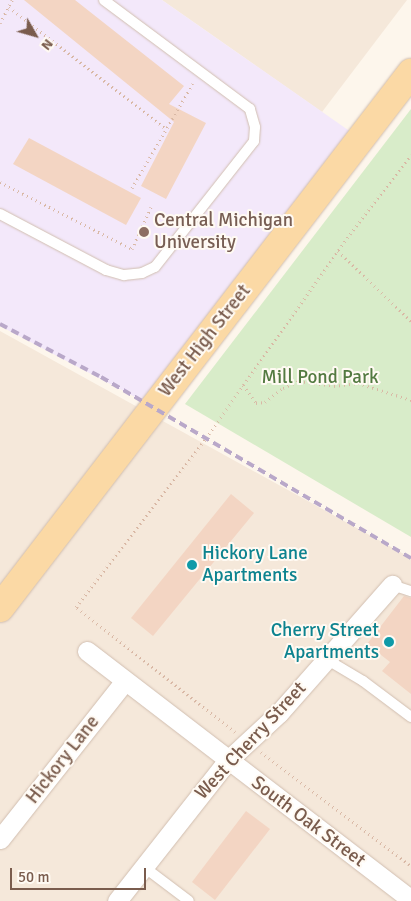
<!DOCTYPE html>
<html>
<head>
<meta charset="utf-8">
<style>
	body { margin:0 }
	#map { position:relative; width:411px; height:901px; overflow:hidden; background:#fdf6ec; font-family:Signika,sans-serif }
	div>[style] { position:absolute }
	.residential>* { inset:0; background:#f5e8da }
	.education>* { inset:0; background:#f3e8fa }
	.green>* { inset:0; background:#d8ecc9 }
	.building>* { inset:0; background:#f3d5c3 }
	.path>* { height:3px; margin-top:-1.5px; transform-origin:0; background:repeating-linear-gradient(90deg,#d9b8a5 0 1px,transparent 0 5px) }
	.roads { filter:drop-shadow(0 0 1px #d1beb0) drop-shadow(0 0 1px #d1beb0) }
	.service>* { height:10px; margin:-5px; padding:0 5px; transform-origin:5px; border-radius:5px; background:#fff }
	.minor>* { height:19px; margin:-9.5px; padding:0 9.5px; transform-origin:9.5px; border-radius:9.5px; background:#fff }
	.primary>* { height:28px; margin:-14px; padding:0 14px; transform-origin:14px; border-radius:14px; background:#fbd9a5 }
	.rail>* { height:4px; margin-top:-2px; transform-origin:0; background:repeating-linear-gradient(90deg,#b9a8c9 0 8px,transparent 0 13px) }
	.dots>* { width:14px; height:14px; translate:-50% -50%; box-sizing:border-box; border:2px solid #fffaf3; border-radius:50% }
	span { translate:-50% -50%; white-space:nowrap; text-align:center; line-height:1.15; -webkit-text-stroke:4px #fffaf3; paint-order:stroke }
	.education-label { font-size:19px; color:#785e54 }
	.left { translate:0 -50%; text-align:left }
	.street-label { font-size:19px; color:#7a5c4d }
	.park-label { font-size:19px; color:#537a41 }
	.culture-label { font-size:19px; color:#0d838f }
	.right { translate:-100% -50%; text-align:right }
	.north { position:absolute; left:10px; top:10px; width:50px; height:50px; -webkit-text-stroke:4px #fffaf3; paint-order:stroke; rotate:128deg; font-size:14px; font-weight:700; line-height:20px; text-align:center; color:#7a5c4d }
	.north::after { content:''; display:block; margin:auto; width:18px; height:22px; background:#7a5c4d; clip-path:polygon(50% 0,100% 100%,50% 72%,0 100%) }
	.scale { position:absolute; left:10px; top:868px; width:136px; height:22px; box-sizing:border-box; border:2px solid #7a5c4d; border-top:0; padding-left:6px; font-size:15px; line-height:18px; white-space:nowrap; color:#7a5c4d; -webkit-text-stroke:4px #fffaf3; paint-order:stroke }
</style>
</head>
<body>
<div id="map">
	<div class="residential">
		<div style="clip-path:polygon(162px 0,407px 0,322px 112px)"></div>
		<div style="clip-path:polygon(0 331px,411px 558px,411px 901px,0 901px)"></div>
	</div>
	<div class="education">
		<div style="clip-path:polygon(0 0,162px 0,361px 139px,154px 407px,0 326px)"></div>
	</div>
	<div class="green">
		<div style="clip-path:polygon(411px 109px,411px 537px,185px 404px)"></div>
	</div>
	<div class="building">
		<div style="clip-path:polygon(24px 0,75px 0,184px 86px,169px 104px,206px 123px,166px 199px,141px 186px,174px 122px)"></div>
		<div style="clip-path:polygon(29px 138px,141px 198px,126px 225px,13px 164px)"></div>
		<div style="clip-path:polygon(231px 494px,254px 513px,153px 636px,131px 618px)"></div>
		<div style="clip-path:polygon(404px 596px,411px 598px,411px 694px,382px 671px,390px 662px,367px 644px)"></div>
		<div style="clip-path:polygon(246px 811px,270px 829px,215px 900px,192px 882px)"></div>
	</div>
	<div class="path">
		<div style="left:9px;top:7px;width:197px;rotate:37.8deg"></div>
		<div style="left:0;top:23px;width:26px;rotate:-62deg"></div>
		<div style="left:0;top:182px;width:148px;rotate:26.9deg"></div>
		<div style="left:132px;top:249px;width:46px;rotate:-65.7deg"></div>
		<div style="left:132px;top:188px;width:121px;rotate:-59.8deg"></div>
		<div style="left:338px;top:251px;width:101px;rotate:43.8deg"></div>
		<div style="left:243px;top:385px;width:22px;rotate:54deg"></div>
		<div style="left:256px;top:403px;width:9px;rotate:-6deg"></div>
		<div style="left:265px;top:402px;width:23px;rotate:-38deg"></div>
		<div style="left:283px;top:388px;width:17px;rotate:-24deg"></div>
		<div style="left:299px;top:381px;width:35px;rotate:8deg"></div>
		<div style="left:334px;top:386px;width:24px;rotate:-7deg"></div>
		<div style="left:358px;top:383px;width:56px;rotate:17.8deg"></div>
		<div style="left:235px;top:732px;width:202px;rotate:-141.8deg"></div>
		<div style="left:76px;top:607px;width:213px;rotate:-52.4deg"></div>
		<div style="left:206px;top:438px;width:250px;rotate:-54.8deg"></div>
		<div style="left:350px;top:234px;width:100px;rotate:-52.3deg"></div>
		<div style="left:261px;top:752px;width:188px;rotate:37.2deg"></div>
	</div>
	<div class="roads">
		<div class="service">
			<div style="left:0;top:214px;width:120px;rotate:27.8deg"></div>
			<div style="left:106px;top:270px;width:19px;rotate:16deg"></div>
			<div style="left:124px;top:275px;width:18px;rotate:-6deg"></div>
			<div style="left:142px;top:273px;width:14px;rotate:-25deg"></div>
			<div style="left:155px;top:267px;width:160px;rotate:-51.8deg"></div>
			<div style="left:254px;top:141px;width:14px;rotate:-86deg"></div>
			<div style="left:255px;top:127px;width:19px;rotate:-106deg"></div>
			<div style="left:250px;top:109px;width:182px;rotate:-143.3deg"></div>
			<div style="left:392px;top:585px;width:20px;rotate:18deg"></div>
			<div style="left:326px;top:659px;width:43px;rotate:30.7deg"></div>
			<div style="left:363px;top:681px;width:60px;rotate:36.9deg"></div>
			<div style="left:144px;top:867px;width:56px;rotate:37.1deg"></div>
		</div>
		<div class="minor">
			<div style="left:87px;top:651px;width:409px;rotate:37.5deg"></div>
			<div style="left:0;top:839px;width:201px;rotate:-51.7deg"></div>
			<div style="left:117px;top:901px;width:178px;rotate:-51.8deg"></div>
			<div style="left:227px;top:761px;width:71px;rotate:-42.7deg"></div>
			<div style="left:279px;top:713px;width:171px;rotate:-48.6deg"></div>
		</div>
		<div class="primary">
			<div style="left:0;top:608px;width:675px;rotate:-52.47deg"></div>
		</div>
	</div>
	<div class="rail">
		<div style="left:0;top:324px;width:114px;rotate:27.7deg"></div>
		<div style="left:101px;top:377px;width:359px;rotate:30.3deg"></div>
	</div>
	<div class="dots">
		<div style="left:144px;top:232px;background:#8d6e63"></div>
		<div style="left:192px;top:565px;background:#0f9aa8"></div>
		<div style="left:389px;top:642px;background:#0f9aa8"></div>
	</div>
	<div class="education-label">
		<span class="left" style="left:154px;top:232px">Central Michigan<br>University</span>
	</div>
	<div class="street-label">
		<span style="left:205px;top:341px;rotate:-52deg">West High Street</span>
		<span style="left:251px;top:741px;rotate:-47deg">West Cherry Street</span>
		<span style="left:63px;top:760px;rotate:-52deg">Hickory Lane</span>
		<span style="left:308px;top:822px;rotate:37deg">South Oak Street</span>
	</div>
	<div class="park-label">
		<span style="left:320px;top:378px">Mill Pond Park</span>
	</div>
	<div class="culture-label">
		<span class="left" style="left:202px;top:565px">Hickory Lane<br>Apartments</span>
		<span class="right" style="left:379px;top:642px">Cherry Street<br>Apartments</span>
	</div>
	<div class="north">N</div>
	<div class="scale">50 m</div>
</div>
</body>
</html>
